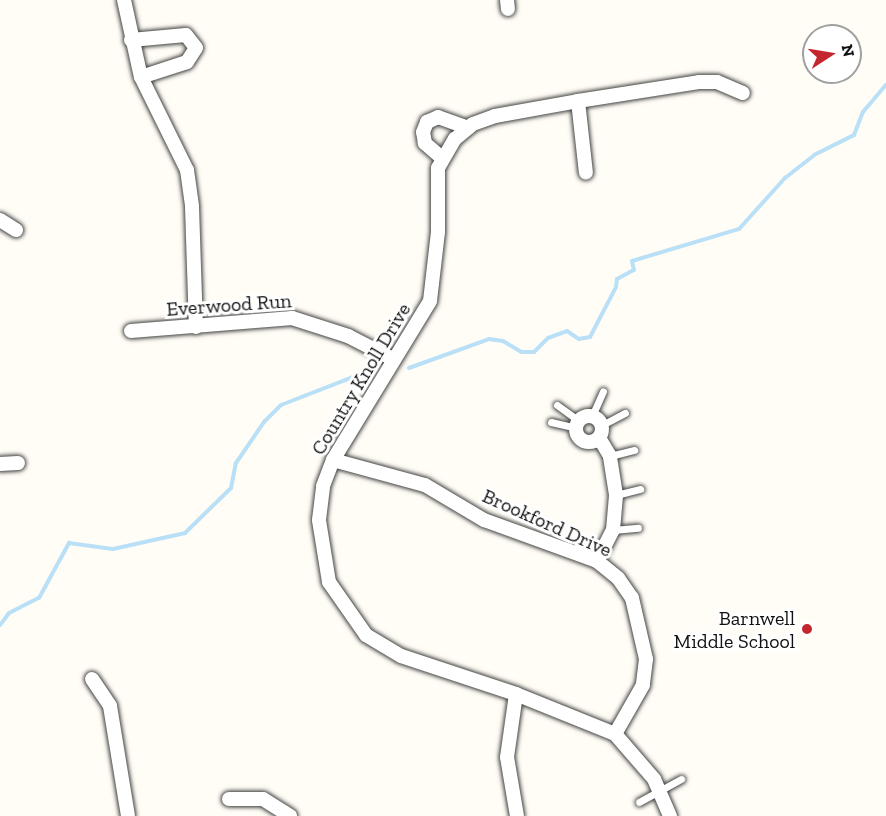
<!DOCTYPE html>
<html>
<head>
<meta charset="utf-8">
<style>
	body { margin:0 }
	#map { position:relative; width:886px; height:816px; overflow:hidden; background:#fffdf5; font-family:"Zilla Slab",serif }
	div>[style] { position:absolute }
	.stream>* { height:4px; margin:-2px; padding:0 2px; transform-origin:2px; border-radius:2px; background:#b9e0f7 }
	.roads { filter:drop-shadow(0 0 2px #444) drop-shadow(0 0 2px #444) }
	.service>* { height:7px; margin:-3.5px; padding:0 3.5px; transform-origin:3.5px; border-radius:3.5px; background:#fff }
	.minor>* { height:14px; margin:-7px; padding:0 7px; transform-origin:7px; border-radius:7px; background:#fff }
	.minor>.ring { margin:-7px; padding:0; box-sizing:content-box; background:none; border:14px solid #fff; border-radius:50% }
	.dots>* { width:16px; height:16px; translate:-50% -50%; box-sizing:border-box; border:3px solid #fff; border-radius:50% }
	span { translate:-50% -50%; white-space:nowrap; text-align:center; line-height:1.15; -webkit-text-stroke:6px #fff; paint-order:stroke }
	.street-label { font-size:20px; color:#111 }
	.poi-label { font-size:20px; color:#111 }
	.right { translate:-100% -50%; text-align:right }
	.north { position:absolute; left:802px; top:24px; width:60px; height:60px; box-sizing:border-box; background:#fff; border:2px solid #a0a0a0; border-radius:50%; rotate:78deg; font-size:16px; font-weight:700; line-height:24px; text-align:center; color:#111 }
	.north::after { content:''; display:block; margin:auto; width:21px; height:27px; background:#c4262e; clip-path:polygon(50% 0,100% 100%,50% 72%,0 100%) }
</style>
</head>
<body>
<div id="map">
	<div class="stream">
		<div style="left:409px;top:368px;width:85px;rotate:-19.9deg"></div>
		<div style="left:489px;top:339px;width:14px;rotate:8deg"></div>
		<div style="left:503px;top:341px;width:21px;rotate:31deg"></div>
		<div style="left:521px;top:352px;width:13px"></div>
		<div style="left:534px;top:352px;width:20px;rotate:-45deg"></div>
		<div style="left:548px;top:338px;width:20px;rotate:-20deg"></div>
		<div style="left:567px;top:331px;width:14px;rotate:34deg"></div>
		<div style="left:579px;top:339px;width:11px;rotate:-10deg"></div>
		<div style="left:590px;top:337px;width:56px;rotate:-62.5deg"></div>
		<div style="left:616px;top:287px;width:8px;rotate:-83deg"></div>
		<div style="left:617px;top:279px;width:19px;rotate:-28deg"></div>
		<div style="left:634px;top:270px;width:9px;rotate:-103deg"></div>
		<div style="left:632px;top:261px;width:112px;rotate:-16.7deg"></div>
		<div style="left:739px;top:229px;width:69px;rotate:-48deg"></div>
		<div style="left:785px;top:178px;width:37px;rotate:-38deg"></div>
		<div style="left:814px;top:155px;width:45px;rotate:-26.6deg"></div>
		<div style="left:854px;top:135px;width:25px;rotate:-69deg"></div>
		<div style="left:863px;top:112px;width:35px;rotate:-50deg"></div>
		<div style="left:0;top:625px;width:15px;rotate:-53deg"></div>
		<div style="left:9px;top:613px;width:34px;rotate:-27deg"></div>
		<div style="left:39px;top:598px;width:63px;rotate:-61.4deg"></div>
		<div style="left:69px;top:543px;width:44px;rotate:7.8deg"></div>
		<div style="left:113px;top:549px;width:74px;rotate:-12.5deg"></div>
		<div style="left:185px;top:533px;width:64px;rotate:-44.4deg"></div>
		<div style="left:231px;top:488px;width:25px;rotate:-79deg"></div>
		<div style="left:236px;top:463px;width:50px;rotate:-55.7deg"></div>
		<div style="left:264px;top:422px;width:24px;rotate:-45deg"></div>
		<div style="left:281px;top:405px;width:88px;rotate:-21.3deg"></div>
	</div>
	<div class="roads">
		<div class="service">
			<div style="left:557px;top:405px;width:27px;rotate:36deg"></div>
			<div style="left:592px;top:416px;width:27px;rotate:-66deg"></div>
			<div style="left:551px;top:422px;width:26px;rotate:13deg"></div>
			<div style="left:602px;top:425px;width:26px;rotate:-28deg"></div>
			<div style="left:610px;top:456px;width:25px;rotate:-14deg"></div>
			<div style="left:616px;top:495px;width:25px;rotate:-14deg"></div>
			<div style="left:613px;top:530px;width:25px;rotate:-5deg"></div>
			<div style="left:639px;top:802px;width:48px;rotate:-28.7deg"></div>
		</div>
		<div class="minor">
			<div style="left:124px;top:0;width:79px;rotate:77.6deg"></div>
			<div style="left:141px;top:77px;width:104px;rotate:63.7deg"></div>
			<div style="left:187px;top:170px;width:37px;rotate:82deg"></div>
			<div style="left:192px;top:207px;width:120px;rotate:88.1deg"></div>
			<div style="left:507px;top:0;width:9px;rotate:84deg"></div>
			<div style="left:131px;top:40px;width:55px;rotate:-5.2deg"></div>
			<div style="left:186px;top:35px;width:16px;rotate:52deg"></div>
			<div style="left:196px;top:48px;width:17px;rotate:123deg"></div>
			<div style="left:187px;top:62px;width:48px;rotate:161.9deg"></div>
			<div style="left:578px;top:101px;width:72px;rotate:83.7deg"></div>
			<div style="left:442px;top:158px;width:23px;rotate:-139deg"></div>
			<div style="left:425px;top:143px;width:11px;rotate:-100deg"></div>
			<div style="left:423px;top:132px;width:11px;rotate:-68deg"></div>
			<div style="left:427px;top:122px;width:12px;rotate:-24deg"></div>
			<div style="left:438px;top:117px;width:32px;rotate:20deg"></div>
			<div style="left:0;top:220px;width:19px;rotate:32deg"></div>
			<div style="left:131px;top:331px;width:162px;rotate:-4.6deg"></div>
			<div style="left:292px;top:318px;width:59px;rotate:17.8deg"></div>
			<div style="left:348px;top:336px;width:51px;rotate:27.1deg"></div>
			<div class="ring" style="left:576px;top:416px;width:12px;height:12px"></div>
			<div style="left:333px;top:460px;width:95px;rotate:15.2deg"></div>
			<div style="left:425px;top:485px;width:69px;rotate:30.7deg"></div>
			<div style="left:484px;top:520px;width:120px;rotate:19.9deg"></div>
			<div style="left:597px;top:561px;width:27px;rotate:39deg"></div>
			<div style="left:618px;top:578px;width:24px;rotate:55deg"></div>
			<div style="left:632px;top:598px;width:63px;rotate:77.1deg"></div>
			<div style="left:646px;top:659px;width:26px;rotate:97deg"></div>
			<div style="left:643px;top:685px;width:56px;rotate:119.7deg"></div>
			<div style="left:0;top:464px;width:18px;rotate:-3deg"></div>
			<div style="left:597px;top:561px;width:35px;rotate:-63deg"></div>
			<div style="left:613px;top:530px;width:35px;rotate:-85deg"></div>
			<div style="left:616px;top:495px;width:39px;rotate:-99deg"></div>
			<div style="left:610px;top:456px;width:21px;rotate:-121deg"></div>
			<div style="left:92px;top:679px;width:32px;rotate:56deg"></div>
			<div style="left:110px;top:706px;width:111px;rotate:80.7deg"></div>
			<div style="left:516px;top:694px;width:64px;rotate:98.1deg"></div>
			<div style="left:507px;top:757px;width:60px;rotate:80.4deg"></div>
			<div style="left:229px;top:799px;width:34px"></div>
			<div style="left:263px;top:799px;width:32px;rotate:32deg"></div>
			<div style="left:670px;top:816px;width:40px;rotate:-113.4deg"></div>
			<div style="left:654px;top:779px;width:60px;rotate:-130.9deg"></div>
			<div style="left:615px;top:734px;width:107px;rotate:-158deg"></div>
			<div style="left:516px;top:694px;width:121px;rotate:-161.7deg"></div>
			<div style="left:401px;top:656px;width:41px;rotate:-149deg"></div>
			<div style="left:366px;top:635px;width:65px;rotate:-124.9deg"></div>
			<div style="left:329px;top:582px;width:63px;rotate:-99.2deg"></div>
			<div style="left:319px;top:520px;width:34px;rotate:-83deg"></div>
			<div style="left:323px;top:486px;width:28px;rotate:-69deg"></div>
			<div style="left:333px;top:460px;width:186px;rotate:-58.6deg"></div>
			<div style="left:430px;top:301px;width:69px;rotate:-83.4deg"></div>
			<div style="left:438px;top:232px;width:64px;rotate:-90deg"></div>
			<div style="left:438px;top:168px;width:34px;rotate:-60deg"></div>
			<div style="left:455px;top:139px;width:23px;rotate:-40deg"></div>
			<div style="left:473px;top:124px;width:23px;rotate:-20deg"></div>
			<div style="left:495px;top:116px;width:84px;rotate:-10.2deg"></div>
			<div style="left:578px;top:101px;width:122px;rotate:-8.9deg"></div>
			<div style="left:699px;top:82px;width:18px"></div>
			<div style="left:717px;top:82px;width:28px;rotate:23deg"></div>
		</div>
	</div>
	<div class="dots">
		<div style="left:807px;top:629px;background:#c4262e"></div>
	</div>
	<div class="street-label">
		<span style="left:229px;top:305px;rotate:-4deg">Everwood Run</span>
		<span style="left:361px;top:379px;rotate:-59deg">Country Knoll Drive</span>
		<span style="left:547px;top:523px;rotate:24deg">Brookford Drive</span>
	</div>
	<div class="poi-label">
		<span class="right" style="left:795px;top:630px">Barnwell<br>Middle School</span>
	</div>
	<div class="north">N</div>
</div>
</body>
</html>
